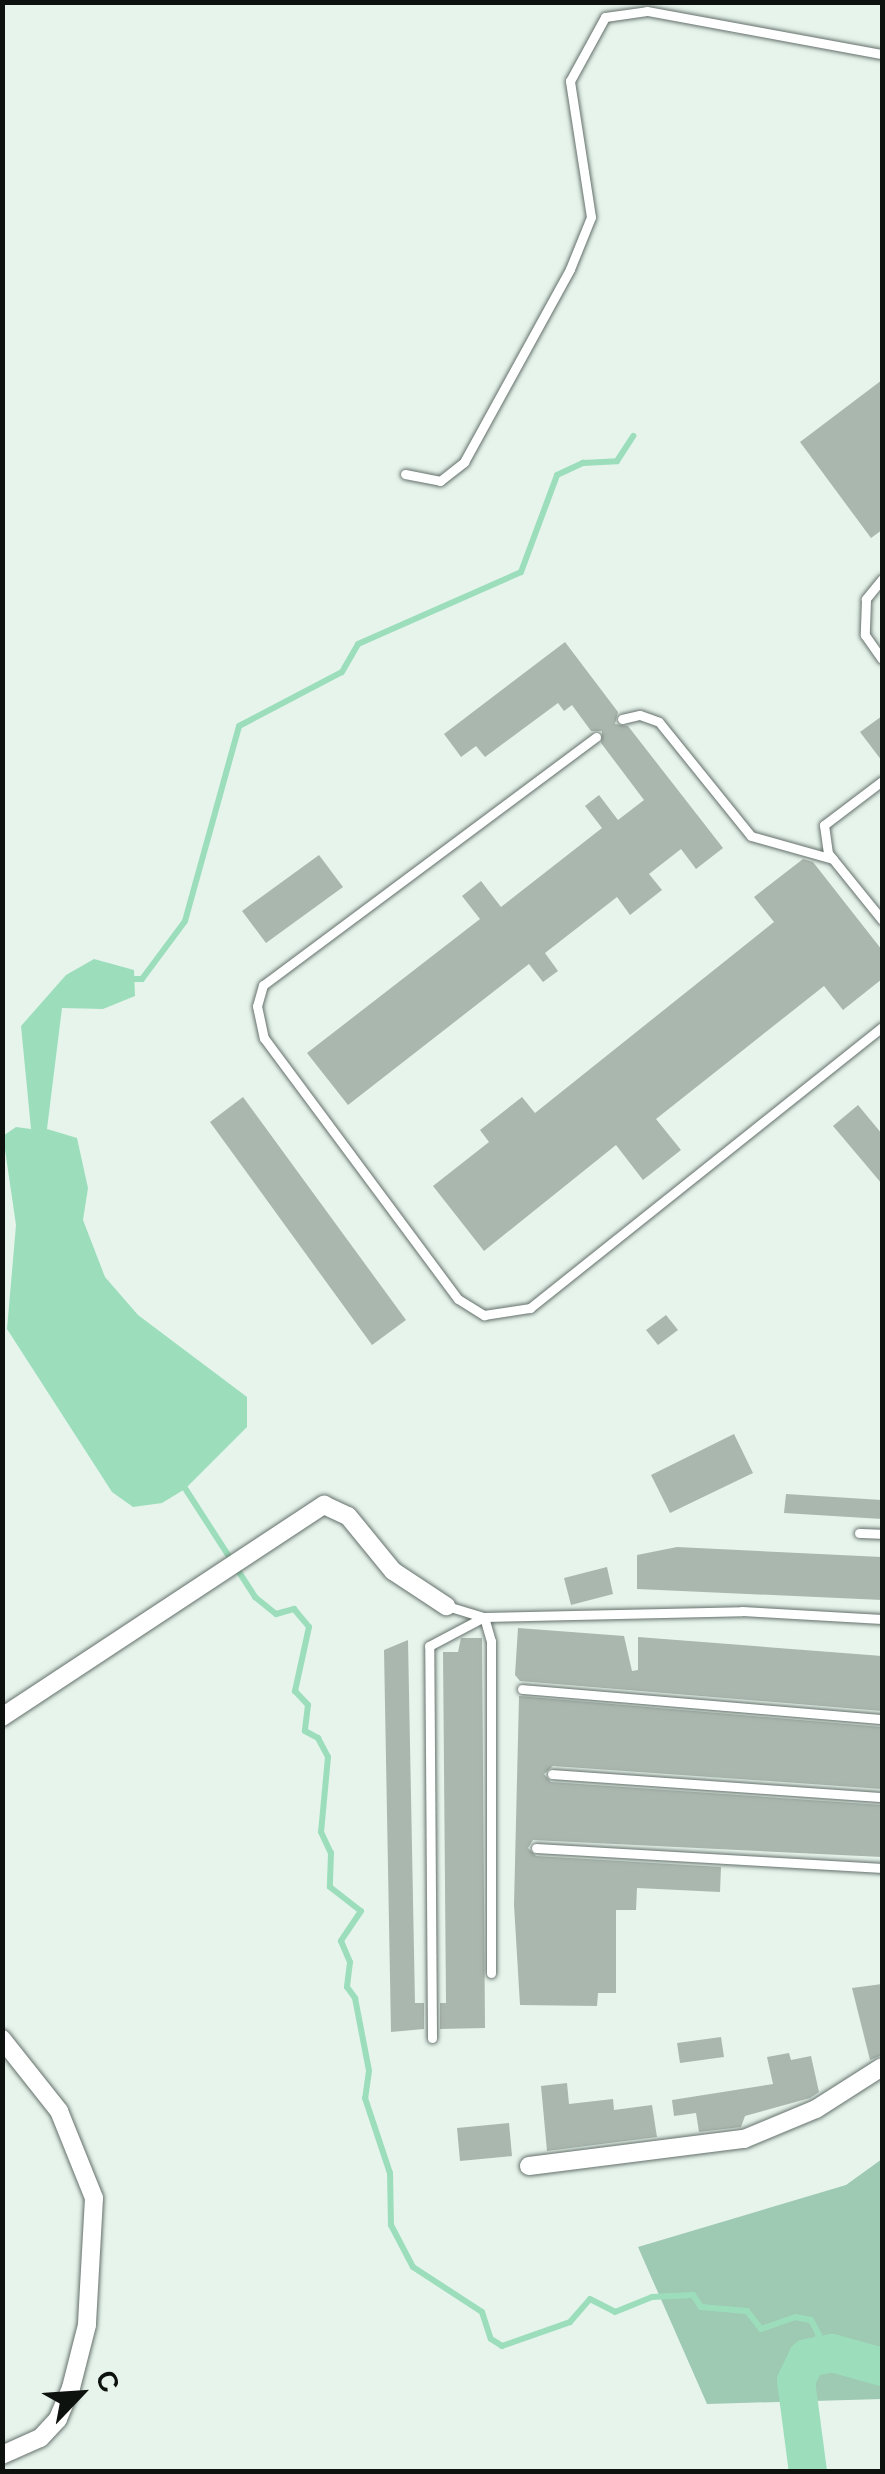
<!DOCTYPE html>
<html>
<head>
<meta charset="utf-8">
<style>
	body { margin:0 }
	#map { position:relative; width:885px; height:2474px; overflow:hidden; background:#e6f4ec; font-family:Arial,sans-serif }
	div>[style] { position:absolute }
	.green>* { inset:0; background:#9ec9b2 }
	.water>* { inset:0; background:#9cdebc }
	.stream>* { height:6px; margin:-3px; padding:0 3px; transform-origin:3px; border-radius:3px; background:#9cdebc }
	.river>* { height:38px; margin:-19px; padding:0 19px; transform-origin:19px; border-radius:19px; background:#9cdebc }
	.building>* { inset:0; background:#aab7af }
	.roads { filter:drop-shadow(0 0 2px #64706a) drop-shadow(0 0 2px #64706a) }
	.lane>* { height:9px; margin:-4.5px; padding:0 4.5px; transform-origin:4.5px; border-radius:4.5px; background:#fff }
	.street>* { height:18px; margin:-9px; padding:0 9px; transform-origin:9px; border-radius:9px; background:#fff }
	span { translate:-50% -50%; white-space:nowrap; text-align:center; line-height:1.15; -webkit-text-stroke:8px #e6f4ec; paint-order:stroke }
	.frame { position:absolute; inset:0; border:5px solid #0d120f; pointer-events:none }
	.north { position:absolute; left:30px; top:2344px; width:100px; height:100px; -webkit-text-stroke:8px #e6f4ec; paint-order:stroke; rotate:65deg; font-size:28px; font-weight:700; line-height:40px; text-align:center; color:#0d120f }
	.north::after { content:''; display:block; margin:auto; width:35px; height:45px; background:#0d120f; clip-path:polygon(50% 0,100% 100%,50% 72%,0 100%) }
</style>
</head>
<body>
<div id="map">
	<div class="green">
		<div style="clip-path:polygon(882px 2159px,882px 2399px,707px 2404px,638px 2247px,846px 2185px)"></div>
	</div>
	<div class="water">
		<div style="clip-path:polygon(94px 959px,134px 970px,135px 996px,103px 1009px,62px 1008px,47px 1129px,77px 1138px,88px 1188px,83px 1220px,105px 1277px,138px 1315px,247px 1397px,247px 1427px,185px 1489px,162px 1503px,133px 1507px,112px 1492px,7px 1329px,16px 1225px,3px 1136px,16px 1127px,31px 1129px,21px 1026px,66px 975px)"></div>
	</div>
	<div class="stream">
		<div style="left:128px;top:979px;width:14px"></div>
		<div style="left:142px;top:979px;width:72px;rotate:-53.4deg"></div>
		<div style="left:185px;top:921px;width:202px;rotate:-74.5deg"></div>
		<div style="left:239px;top:726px;width:116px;rotate:-27.7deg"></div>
		<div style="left:342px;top:672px;width:32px;rotate:-60deg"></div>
		<div style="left:358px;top:644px;width:178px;rotate:-23.8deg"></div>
		<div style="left:521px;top:572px;width:103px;rotate:-69.6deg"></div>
		<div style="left:557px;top:475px;width:29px;rotate:-25deg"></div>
		<div style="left:583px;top:463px;width:34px;rotate:-3deg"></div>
		<div style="left:617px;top:461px;width:30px;rotate:-57deg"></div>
		<div style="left:181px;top:1482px;width:137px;rotate:57.2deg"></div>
		<div style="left:255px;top:1597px;width:27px;rotate:39deg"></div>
		<div style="left:276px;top:1614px;width:19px;rotate:-16deg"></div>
		<div style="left:294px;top:1609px;width:23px;rotate:50deg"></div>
		<div style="left:309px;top:1627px;width:66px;rotate:102.3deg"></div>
		<div style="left:295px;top:1691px;width:19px;rotate:47deg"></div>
		<div style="left:308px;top:1705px;width:26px;rotate:97deg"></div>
		<div style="left:305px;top:1731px;width:15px;rotate:28deg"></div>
		<div style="left:318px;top:1738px;width:21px;rotate:62deg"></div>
		<div style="left:328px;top:1757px;width:75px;rotate:95.3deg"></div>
		<div style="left:321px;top:1832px;width:23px;rotate:65deg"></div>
		<div style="left:331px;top:1853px;width:34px;rotate:92deg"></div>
		<div style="left:330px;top:1887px;width:39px;rotate:38deg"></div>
		<div style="left:361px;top:1911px;width:36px;rotate:124deg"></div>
		<div style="left:341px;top:1941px;width:23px;rotate:67deg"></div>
		<div style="left:350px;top:1962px;width:25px;rotate:97deg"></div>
		<div style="left:347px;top:1987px;width:14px;rotate:54deg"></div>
		<div style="left:355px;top:1998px;width:74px;rotate:79.1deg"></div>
		<div style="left:369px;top:2071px;width:27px;rotate:98deg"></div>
		<div style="left:365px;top:2098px;width:79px;rotate:71.6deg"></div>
		<div style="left:390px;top:2173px;width:52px;rotate:88.9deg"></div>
		<div style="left:391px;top:2225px;width:47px;rotate:62.4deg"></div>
		<div style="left:413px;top:2267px;width:82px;rotate:33.1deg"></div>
		<div style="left:482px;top:2312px;width:28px;rotate:72deg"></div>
		<div style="left:491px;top:2339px;width:13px;rotate:32deg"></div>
		<div style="left:502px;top:2346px;width:72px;rotate:-19.4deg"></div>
		<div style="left:570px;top:2322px;width:30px;rotate:-49deg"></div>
		<div style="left:590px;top:2299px;width:28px;rotate:27deg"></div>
		<div style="left:615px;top:2312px;width:40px;rotate:-22deg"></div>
		<div style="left:652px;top:2297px;width:41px;rotate:-2.8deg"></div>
		<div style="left:693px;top:2295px;width:14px;rotate:56deg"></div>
		<div style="left:701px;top:2307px;width:46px;rotate:5deg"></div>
		<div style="left:747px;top:2311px;width:23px;rotate:52deg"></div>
		<div style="left:761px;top:2329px;width:36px;rotate:-19deg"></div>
		<div style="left:795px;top:2317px;width:16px;rotate:11deg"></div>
		<div style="left:811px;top:2320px;width:17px;rotate:62deg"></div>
		<div style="left:819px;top:2335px;width:26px;rotate:118deg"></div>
	</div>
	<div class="river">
		<div style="left:808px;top:2472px;width:92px;rotate:-97.5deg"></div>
		<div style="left:796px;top:2381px;width:25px;rotate:-64deg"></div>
		<div style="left:807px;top:2358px;width:25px;rotate:-11deg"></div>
		<div style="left:832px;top:2353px;width:52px;rotate:15.6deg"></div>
	</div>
	<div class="building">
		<div style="clip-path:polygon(882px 380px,882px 530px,871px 538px,800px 442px)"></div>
		<div style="clip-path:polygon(565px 642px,618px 712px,615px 724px,628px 726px,723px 848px,696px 869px,681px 849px,649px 874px,662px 890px,630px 915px,617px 897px,545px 953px,558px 971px,543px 982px,529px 964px,348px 1105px,307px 1053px,480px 919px,462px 896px,481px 881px,501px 907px,602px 828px,585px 806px,599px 795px,618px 820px,644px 800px,601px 743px,602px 731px,591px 731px,572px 705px,564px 711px,558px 703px,485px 757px,476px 746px,461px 757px,444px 734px)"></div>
		<div style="clip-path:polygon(882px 716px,882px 761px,860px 732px)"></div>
		<div style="clip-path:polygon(319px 855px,343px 887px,266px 943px,242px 911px)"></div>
		<div style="clip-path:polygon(803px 859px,813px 862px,882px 950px,882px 979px,843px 1010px,824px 986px,656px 1119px,681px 1150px,643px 1180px,616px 1145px,484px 1251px,433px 1186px,489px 1142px,480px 1130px,522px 1097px,535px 1113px,774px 922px,754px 897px)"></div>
		<div style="clip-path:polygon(243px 1097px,406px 1320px,372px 1345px,210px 1122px)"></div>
		<div style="clip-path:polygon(858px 1105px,882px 1134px,882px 1184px,833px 1126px)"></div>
		<div style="clip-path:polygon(666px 1315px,678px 1330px,658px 1345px,646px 1330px)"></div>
		<div style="clip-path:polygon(734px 1434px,753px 1473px,670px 1513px,651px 1475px)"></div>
		<div style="clip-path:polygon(786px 1494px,882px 1500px,882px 1519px,784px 1513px)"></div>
		<div style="clip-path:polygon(677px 1547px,882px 1557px,882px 1600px,637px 1589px,637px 1555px)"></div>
		<div style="clip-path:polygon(607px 1567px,613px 1594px,571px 1605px,564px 1578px)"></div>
		<div style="clip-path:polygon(518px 1628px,624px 1636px,632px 1671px,638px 1670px,638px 1637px,882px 1656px,882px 1711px,520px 1681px,515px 1675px)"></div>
		<div style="clip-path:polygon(461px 1638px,482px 1638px,485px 2028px,440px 2029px,440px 2003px,446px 2003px,443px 1652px,458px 1652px)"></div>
		<div style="clip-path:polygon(408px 1640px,415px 2003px,424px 2003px,424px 2029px,391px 2032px,384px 1650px)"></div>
		<div style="clip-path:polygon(519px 1696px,882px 1727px,882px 1789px,553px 1766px,544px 1774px,551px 1782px,882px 1805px,882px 1857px,533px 1840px,528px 1848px,536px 1856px,721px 1867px,720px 1892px,637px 1888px,636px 1910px,616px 1910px,616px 1993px,598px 1993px,597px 2006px,520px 2005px,514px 1905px)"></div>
		<div style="clip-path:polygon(882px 1984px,882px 2055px,870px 2060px,852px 1988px)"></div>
		<div style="clip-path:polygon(721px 2037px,724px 2057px,680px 2063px,677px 2043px)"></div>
		<div style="clip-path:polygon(789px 2053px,791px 2060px,811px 2056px,819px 2092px,810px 2098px,745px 2116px,741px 2127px,699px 2132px,696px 2113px,674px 2116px,672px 2100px,773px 2084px,767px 2057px)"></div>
		<div style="clip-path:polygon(567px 2083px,569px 2104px,613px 2099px,614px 2110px,652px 2105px,657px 2137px,547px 2151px,541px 2086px)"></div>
		<div style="clip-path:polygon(509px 2123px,512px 2156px,460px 2161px,457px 2128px)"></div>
	</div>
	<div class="roads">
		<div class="lane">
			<div style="left:405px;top:474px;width:36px;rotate:11deg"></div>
			<div style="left:440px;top:481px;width:31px;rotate:-38deg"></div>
			<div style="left:464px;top:462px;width:220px;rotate:-61.2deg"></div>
			<div style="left:570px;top:269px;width:56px;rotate:-68deg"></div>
			<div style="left:591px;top:217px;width:138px;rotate:-98.8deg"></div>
			<div style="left:570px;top:81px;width:73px;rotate:-61.3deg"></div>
			<div style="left:605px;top:17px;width:42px;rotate:-8.1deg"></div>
			<div style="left:647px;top:11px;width:239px;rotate:10.4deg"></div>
			<div style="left:882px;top:579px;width:26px;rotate:129deg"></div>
			<div style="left:866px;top:599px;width:36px;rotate:92deg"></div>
			<div style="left:865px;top:635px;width:29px;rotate:55deg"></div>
			<div style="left:622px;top:719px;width:18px;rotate:-13deg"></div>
			<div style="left:640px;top:715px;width:20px;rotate:20deg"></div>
			<div style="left:659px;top:722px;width:146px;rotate:51.1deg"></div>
			<div style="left:751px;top:836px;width:85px;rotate:15.7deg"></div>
			<div style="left:596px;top:737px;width:415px;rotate:143.3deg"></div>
			<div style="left:263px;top:985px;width:22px;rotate:106deg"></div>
			<div style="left:257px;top:1006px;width:33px;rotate:78deg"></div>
			<div style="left:264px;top:1038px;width:325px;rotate:53.4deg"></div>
			<div style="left:458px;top:1299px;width:31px;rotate:32deg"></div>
			<div style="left:484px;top:1315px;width:47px;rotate:-8.7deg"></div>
			<div style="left:530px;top:1308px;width:450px;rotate:-38.6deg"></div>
			<div style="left:882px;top:781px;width:73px;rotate:142.8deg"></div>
			<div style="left:824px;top:825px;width:28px;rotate:82deg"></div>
			<div style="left:828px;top:853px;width:86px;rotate:51.1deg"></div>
			<div style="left:859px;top:1533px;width:23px;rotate:2deg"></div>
			<div style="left:447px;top:1606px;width:39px;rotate:17deg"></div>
			<div style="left:484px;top:1617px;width:258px;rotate:-1.3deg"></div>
			<div style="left:742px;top:1611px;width:140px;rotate:3.3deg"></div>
			<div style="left:522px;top:1689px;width:361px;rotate:4.8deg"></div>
			<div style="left:552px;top:1774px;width:331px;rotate:4deg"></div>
			<div style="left:536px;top:1848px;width:347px;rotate:3.3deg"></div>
			<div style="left:432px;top:2038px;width:392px;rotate:-90.4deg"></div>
			<div style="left:429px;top:1646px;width:62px;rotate:-27.8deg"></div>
			<div style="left:484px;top:1617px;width:25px;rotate:74deg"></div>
			<div style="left:491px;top:1641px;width:332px;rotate:90deg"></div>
		</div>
		<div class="street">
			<div style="left:2px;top:1717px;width:386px;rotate:-33.4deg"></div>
			<div style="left:324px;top:1505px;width:26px;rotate:25deg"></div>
			<div style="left:348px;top:1516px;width:71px;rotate:50.7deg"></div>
			<div style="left:393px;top:1571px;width:64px;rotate:33.4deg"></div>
			<div style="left:2px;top:2039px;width:92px;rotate:51.6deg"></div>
			<div style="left:59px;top:2111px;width:94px;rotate:68.1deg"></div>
			<div style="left:94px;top:2198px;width:127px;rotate:93.2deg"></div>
			<div style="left:87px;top:2325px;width:65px;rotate:104.3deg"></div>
			<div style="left:71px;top:2388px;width:34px;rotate:113deg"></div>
			<div style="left:58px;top:2419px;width:26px;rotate:133deg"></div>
			<div style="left:40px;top:2438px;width:42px;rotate:155.9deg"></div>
			<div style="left:529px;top:2166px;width:217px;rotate:-7.2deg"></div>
			<div style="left:744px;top:2139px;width:78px;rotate:-22.6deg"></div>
			<div style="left:816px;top:2109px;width:78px;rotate:-32.5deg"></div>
		</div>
	</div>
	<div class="frame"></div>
	<div class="north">С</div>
</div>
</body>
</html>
